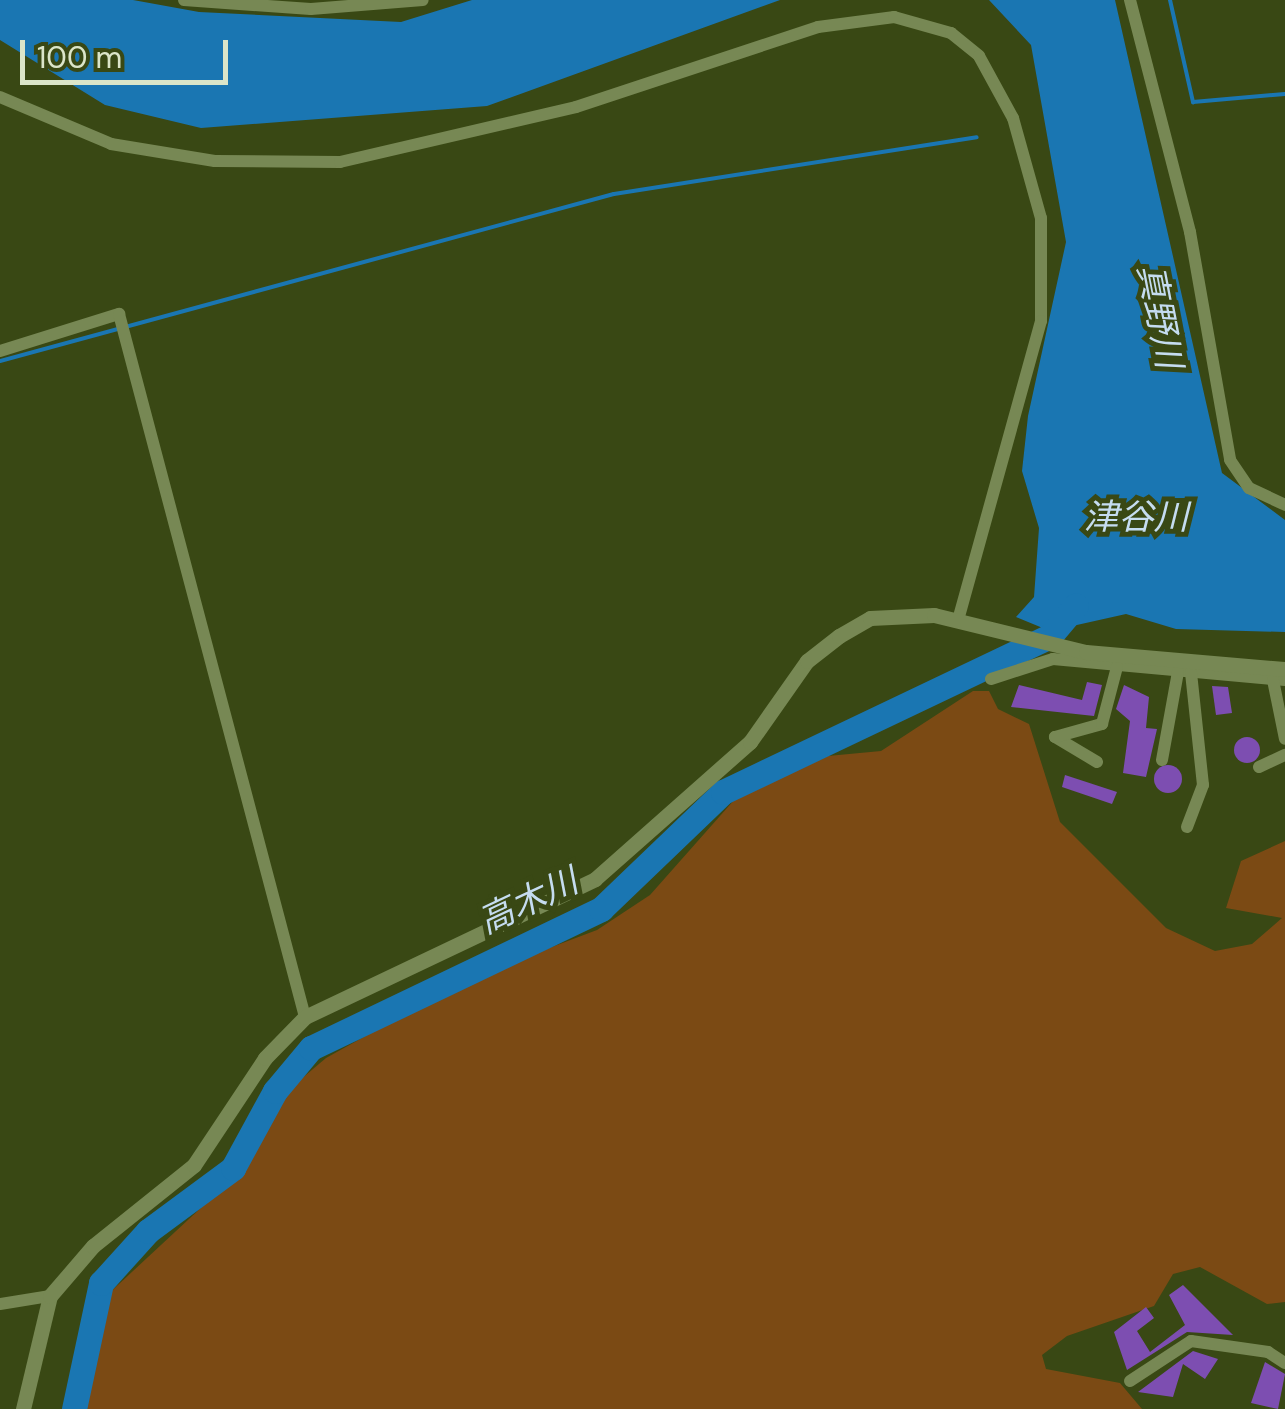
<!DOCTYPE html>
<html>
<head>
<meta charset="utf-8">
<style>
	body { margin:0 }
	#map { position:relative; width:1285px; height:1409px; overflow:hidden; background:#394814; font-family:"DM Sans","Noto Sans JP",sans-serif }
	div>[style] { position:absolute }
	.green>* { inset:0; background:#7b4a14 }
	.water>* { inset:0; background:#1a76b2 }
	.stream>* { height:4px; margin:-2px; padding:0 2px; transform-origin:2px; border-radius:2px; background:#1a76b2 }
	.river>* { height:25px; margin:-12.5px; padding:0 12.5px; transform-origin:12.5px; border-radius:12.5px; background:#1a76b2 }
	.building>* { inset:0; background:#7d4eb1 }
	.round { border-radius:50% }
	.minor>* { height:12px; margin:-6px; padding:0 6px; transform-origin:6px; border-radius:6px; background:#778854 }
	.tertiary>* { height:15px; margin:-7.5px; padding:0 7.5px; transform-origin:7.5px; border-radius:7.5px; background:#778854 }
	span { translate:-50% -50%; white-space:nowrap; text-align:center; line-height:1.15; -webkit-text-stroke:10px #394814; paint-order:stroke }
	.water-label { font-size:35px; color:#c5dcf0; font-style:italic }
	.scale { position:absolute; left:20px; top:40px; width:208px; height:45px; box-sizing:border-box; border:5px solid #dbe5c9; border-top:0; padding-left:12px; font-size:30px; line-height:35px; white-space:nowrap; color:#dbe5c9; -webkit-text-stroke:8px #394814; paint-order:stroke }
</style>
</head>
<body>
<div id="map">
	<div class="green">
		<div style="clip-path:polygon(973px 691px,989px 691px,998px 709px,1029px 724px,1060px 822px,1166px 928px,1215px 951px,1252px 944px,1282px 918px,1226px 908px,1241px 861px,1285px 841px,1285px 1302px,1267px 1304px,1200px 1267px,1173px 1274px,1154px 1306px,1067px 1336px,1042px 1355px,1046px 1369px,1120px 1383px,1142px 1409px,84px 1409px,105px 1297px,246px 1166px,287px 1091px,326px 1058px,472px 977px,597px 930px,650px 895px,735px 799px,828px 756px,881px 751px)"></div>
	</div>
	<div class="water">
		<div style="clip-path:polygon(0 0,133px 0,199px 12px,401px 22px,472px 0,780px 0,487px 106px,201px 128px,105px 105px,0 40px)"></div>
		<div style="clip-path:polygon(989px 0,1115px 0,1222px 473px,1285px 520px,1285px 632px,1176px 629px,1126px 614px,1050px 631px,1016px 617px,1034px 597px,1039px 528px,1022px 471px,1028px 416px,1066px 242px,1031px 45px)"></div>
	</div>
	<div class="stream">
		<div style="left:1170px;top:0;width:105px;rotate:77.3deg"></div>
		<div style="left:1193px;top:102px;width:92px;rotate:-5deg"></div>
		<div style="left:0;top:361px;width:636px;rotate:-15.22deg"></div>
		<div style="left:614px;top:194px;width:367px;rotate:-8.9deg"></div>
	</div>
	<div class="river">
		<div style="left:74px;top:1409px;width:129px;rotate:-77.9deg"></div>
		<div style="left:101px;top:1283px;width:70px;rotate:-47.9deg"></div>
		<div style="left:148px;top:1231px;width:106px;rotate:-36.5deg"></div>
		<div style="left:233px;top:1168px;width:88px;rotate:-61.4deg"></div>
		<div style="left:275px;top:1091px;width:56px;rotate:-50.1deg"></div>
		<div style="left:311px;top:1048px;width:322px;rotate:-25.6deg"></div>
		<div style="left:601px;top:909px;width:169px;rotate:-43.8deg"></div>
		<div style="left:723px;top:792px;width:362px;rotate:-25.5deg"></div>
		<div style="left:1050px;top:636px;width:40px;rotate:-50deg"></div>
	</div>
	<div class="building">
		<div style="clip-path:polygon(1087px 682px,1102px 685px,1094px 716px,1011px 707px,1019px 685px,1082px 700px)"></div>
		<div style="clip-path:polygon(1124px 685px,1149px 697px,1146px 728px,1157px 729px,1146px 777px,1123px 773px,1130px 721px,1116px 709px)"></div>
		<div style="clip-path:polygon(1212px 686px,1228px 687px,1232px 713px,1216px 715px)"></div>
		<div class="round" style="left:1234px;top:737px;width:26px;height:26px"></div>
		<div class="round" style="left:1154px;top:765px;width:28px;height:28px"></div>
		<div style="clip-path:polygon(1065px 775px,1117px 792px,1112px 804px,1062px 787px)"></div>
		<div style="clip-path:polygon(1183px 1285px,1233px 1335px,1187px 1332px,1127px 1370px,1114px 1332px,1146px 1307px,1154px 1318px,1137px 1331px,1150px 1352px,1185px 1325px,1169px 1295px)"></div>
		<div style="clip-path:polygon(1193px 1351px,1218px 1359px,1205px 1379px,1183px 1364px,1173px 1397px,1138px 1392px)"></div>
		<div style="clip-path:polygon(1265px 1362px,1285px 1374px,1278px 1409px,1251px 1403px)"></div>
	</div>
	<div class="minor">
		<div style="left:184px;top:0;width:127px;rotate:4.1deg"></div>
		<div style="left:311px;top:9px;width:112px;rotate:-4.6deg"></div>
		<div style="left:1130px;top:0;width:240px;rotate:75.5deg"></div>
		<div style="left:1190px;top:232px;width:231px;rotate:80deg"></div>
		<div style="left:1230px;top:460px;width:34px;rotate:56deg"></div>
		<div style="left:1249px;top:488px;width:40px;rotate:25deg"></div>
		<div style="left:0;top:97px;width:121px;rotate:22.9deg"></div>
		<div style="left:111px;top:144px;width:105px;rotate:9.3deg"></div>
		<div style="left:215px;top:161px;width:125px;rotate:0.5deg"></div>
		<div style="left:340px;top:162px;width:242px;rotate:-13.1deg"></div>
		<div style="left:576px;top:107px;width:255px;rotate:-18.3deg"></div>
		<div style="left:818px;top:27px;width:77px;rotate:-7.5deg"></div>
		<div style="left:894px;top:17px;width:59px;rotate:15.7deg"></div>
		<div style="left:951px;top:33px;width:36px;rotate:39deg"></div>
		<div style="left:979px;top:56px;width:71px;rotate:61.3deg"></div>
		<div style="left:1013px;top:118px;width:104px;rotate:74.4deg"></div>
		<div style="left:1041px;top:218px;width:103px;rotate:90deg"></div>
		<div style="left:1041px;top:321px;width:310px;rotate:105.5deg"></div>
		<div style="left:0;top:351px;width:125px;rotate:-17.3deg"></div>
		<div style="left:119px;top:314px;width:727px;rotate:75.18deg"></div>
		<div style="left:991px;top:679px;width:65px;rotate:-17.9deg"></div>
		<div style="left:1053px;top:659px;width:233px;rotate:5.2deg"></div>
		<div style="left:1273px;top:680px;width:60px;rotate:78.5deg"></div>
		<div style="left:1162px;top:760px;width:89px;rotate:-79.7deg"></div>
		<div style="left:1097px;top:762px;width:49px;rotate:-149.2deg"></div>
		<div style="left:1055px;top:737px;width:49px;rotate:-15.5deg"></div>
		<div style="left:1102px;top:724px;width:59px;rotate:-75.3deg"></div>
		<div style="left:1259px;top:767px;width:29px;rotate:-25deg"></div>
		<div style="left:1187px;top:827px;width:45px;rotate:-69.1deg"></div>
		<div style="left:1203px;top:785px;width:113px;rotate:-96.1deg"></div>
		<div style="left:0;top:1304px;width:51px;rotate:-9.1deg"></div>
		<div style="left:1130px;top:1381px;width:73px;rotate:-33.3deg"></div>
		<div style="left:1191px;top:1341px;width:78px;rotate:8.1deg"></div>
		<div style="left:1268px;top:1352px;width:20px;rotate:33deg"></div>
	</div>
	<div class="tertiary">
		<div style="left:23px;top:1409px;width:116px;rotate:-76.6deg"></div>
		<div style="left:50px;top:1296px;width:66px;rotate:-49.3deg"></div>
		<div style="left:93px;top:1246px;width:129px;rotate:-38.7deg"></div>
		<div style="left:194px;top:1165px;width:128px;rotate:-56.4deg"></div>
		<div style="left:265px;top:1058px;width:57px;rotate:-45.7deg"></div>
		<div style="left:305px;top:1017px;width:321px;rotate:-25.4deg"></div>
		<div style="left:595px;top:879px;width:207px;rotate:-41.5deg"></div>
		<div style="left:750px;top:742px;width:99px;rotate:-54.9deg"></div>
		<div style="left:807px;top:661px;width:41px;rotate:-38deg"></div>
		<div style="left:839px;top:636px;width:36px;rotate:-30deg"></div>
		<div style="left:870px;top:618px;width:64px;rotate:-2.7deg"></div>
		<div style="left:934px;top:615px;width:156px;rotate:13.7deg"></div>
		<div style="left:1086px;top:652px;width:200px;rotate:4.9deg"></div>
	</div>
	<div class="water-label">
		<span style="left:1160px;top:316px;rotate:79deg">真野川</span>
		<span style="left:1136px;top:517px">津谷川</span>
		<span style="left:528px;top:901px;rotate:-25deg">高木川</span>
	</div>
	<div class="scale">100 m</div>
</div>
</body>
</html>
